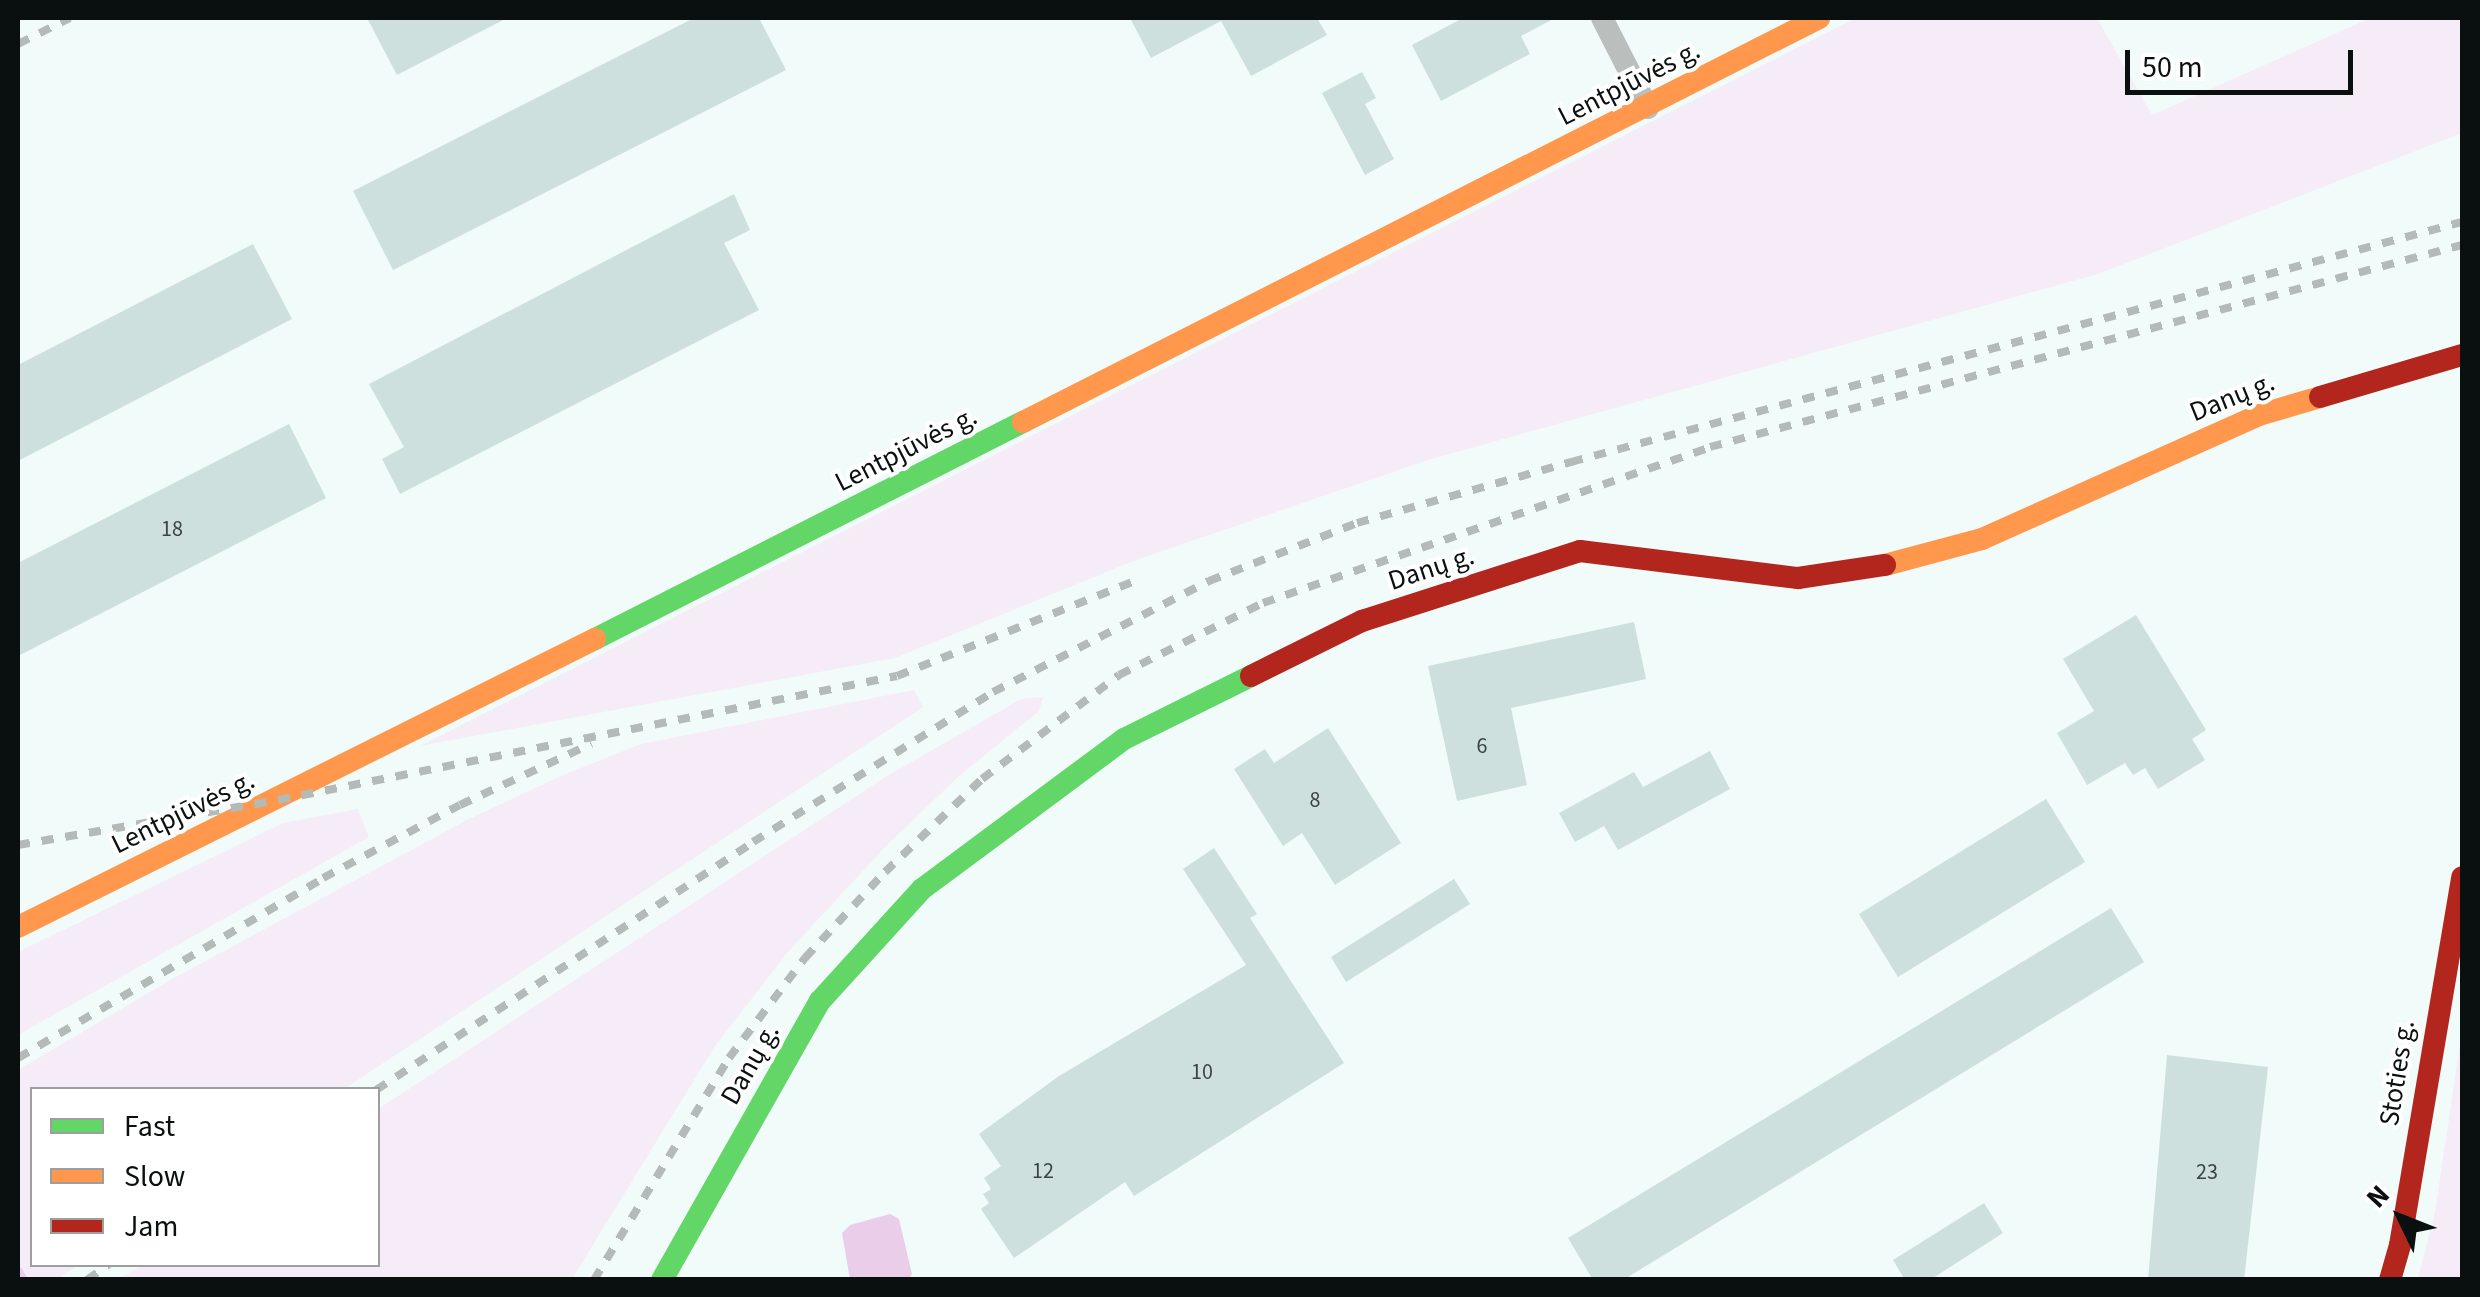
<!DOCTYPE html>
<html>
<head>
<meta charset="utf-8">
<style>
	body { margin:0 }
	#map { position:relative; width:2480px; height:1297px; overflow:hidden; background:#f1fbf9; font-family:"Source Sans 3",sans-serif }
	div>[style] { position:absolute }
	.green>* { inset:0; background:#f6ecf8 }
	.water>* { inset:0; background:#eacde8 }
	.stream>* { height:9px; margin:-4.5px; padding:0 4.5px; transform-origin:4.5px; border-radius:4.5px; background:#eacde8 }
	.building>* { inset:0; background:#cee0dd }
	.street>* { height:22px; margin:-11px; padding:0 11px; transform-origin:11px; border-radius:11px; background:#babebd }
	.fast>* { height:22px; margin:-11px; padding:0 11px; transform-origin:11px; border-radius:11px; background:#63d668 }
	.slow>* { height:22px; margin:-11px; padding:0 11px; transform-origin:11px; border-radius:11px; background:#ff974d }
	.jam>* { height:22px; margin:-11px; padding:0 11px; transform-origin:11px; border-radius:11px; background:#b3261e }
	.rail>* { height:8px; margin-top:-4px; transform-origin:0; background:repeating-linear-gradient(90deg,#b3bab8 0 12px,transparent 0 24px) }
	span { translate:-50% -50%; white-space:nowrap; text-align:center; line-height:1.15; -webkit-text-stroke:8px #fff; paint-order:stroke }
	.number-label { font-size:22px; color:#3b4442 }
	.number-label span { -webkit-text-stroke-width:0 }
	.street-label { font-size:28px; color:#0a100f }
	.frame { position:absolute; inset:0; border:20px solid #0a100f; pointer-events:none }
	.legend { position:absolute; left:30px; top:1087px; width:350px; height:180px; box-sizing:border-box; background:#fff; border:2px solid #9d9f9f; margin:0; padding:12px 18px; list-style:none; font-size:30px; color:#0a100f }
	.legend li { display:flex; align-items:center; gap:20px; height:50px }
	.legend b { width:50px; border:2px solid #9d9f9f }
	.north { position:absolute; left:2350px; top:1167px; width:100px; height:100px; -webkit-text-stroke:8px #fff; paint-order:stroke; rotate:313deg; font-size:28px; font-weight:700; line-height:40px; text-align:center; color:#0a100f }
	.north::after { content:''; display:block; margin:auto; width:35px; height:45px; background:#0a100f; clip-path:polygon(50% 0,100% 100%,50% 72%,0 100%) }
	.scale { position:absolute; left:2125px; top:50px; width:228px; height:45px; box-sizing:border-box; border:5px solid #0a100f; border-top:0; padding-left:12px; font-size:30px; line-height:35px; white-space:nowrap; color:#0a100f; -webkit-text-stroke:8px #fff; paint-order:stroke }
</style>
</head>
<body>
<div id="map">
	<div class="green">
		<div style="clip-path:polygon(1856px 18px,2097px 18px,2152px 115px,2370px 18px,2462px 18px,2462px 133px,2098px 274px,1428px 460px,1136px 560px,895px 658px,420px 746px)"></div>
		<div style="clip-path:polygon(914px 690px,923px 707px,344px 1089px,32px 1090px,32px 1264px,79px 1265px,57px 1279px,18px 1279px,18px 1070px,172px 979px,469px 819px,561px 776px,641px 744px)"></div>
		<div style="clip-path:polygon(1043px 697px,1039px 711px,958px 777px,885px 847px,787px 953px,715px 1046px,572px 1279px,119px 1279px,142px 1265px,378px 1264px,378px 1109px,887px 776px,1021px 699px)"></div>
		<div style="clip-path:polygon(358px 809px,369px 837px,18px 1035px,18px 952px,283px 823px)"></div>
		<div style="clip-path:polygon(2462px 1031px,2462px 1279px,2418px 1279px,2435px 1212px)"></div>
	</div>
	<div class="water">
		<div style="clip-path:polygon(890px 1214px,899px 1219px,912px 1274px,909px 1279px,850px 1279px,842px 1233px,850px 1225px)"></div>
	</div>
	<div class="stream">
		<div style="left:18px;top:1271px;width:10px;rotate:61deg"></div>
	</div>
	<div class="building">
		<div style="clip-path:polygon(367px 18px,507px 18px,397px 75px)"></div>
		<div style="clip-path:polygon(694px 18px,759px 18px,786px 70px,393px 270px,353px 191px)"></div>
		<div style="clip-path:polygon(1130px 18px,1317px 18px,1327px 35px,1251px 76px,1221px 21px,1151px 58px)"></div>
		<div style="clip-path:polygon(1463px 18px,1555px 18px,1521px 36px,1530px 54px,1441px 101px,1412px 45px)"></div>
		<div style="clip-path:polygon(1362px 72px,1376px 98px,1365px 104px,1394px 159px,1365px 175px,1322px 93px)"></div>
		<div style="clip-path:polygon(734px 194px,750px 230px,724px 243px,759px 310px,400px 494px,382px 459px,404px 447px,369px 384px)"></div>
		<div style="clip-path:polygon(253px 244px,292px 319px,18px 461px,18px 365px)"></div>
		<div style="clip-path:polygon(289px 424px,326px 498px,18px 656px,18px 563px)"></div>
		<div style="clip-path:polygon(2136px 615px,2206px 730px,2192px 739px,2205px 760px,2158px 789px,2145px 768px,2133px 775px,2125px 763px,2087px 785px,2057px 733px,2094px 711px,2063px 659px)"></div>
		<div style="clip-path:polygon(1634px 622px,1646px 679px,1511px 708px,1527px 785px,1457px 801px,1428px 666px)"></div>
		<div style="clip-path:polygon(1328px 728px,1401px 843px,1335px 885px,1302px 833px,1283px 846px,1234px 769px,1265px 749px,1274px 763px)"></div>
		<div style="clip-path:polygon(1710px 751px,1730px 789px,1618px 850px,1604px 826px,1575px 842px,1559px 813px,1634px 772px,1643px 787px)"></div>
		<div style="clip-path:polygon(2046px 799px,2085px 862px,1898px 977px,1859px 914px)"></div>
		<div style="clip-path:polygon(1214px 848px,1257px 914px,1250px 918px,1344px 1063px,1134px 1196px,1125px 1182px,1014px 1258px,981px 1209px,989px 1203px,983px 1194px,991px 1189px,984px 1178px,1001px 1166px,979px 1134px,1059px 1076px,1246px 965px,1183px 869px)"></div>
		<div style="clip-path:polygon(1454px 879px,1470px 904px,1346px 982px,1331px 957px)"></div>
		<div style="clip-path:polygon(2111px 908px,2144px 962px,1623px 1280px,1593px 1280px,1568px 1238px)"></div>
		<div style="clip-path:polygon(2167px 1055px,2268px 1067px,2244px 1280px,2148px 1280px)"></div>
		<div style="clip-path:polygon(1984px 1203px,2003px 1233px,1930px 1280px,1905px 1280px,1893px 1260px)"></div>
	</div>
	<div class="street">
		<div style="left:1602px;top:18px;width:101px;rotate:62.9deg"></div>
	</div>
	<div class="fast">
		<div style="left:595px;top:639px;width:480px;rotate:-26.9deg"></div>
		<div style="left:662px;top:1280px;width:321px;rotate:-60.5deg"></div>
		<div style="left:820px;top:1001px;width:151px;rotate:-47.7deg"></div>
		<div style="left:922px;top:889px;width:252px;rotate:-36.6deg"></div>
		<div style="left:1124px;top:739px;width:142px;rotate:-26.4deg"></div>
	</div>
	<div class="slow">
		<div style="left:1023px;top:422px;width:893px;rotate:-26.91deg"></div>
		<div style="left:1885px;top:565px;width:100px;rotate:-15deg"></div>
		<div style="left:1982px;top:539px;width:303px;rotate:-24.1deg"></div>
		<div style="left:2259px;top:415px;width:64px;rotate:-16.4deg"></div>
		<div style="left:18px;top:927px;width:645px;rotate:-26.53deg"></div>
	</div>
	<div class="jam">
		<div style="left:2320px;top:397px;width:148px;rotate:-16.5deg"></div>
		<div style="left:1251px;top:676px;width:124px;rotate:-26.4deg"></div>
		<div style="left:1362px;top:621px;width:229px;rotate:-17.8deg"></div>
		<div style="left:1580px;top:551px;width:220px;rotate:7.1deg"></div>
		<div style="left:1798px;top:578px;width:88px;rotate:-8.5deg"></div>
		<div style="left:2390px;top:1280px;width:36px;rotate:-74deg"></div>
		<div style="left:2400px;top:1245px;width:373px;rotate:-80.4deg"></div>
	</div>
	<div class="rail">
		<div style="left:18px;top:44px;width:58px;rotate:-26.6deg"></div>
		<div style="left:18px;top:845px;width:264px;rotate:-9.8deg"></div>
		<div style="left:278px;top:800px;width:631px;rotate:-11.33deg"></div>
		<div style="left:897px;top:676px;width:258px;rotate:-21.8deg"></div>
		<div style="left:18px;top:1058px;width:354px;rotate:-30.5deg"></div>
		<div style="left:323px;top:878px;width:155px;rotate:-28.1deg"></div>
		<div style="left:460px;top:805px;width:145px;rotate:-25deg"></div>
		<div style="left:376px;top:1090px;width:451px;rotate:-33.3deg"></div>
		<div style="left:753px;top:842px;width:283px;rotate:-32deg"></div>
		<div style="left:993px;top:692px;width:243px;rotate:-27.2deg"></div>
		<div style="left:1209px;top:581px;width:159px;rotate:-21.4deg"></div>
		<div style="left:1357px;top:523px;width:223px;rotate:-15.9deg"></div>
		<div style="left:1571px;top:462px;width:923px;rotate:-15.08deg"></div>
		<div style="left:87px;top:1280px;width:27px;rotate:-36deg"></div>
		<div style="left:594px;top:1280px;width:260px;rotate:-58.7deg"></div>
		<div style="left:729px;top:1058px;width:126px;rotate:-52.8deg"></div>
		<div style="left:805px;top:958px;width:117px;rotate:-47.1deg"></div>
		<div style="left:885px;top:872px;width:134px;rotate:-43.8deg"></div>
		<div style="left:982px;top:779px;width:172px;rotate:-37.2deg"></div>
		<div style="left:1119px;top:675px;width:161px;rotate:-26.6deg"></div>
		<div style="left:1263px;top:603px;width:473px;rotate:-19.2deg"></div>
		<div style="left:1710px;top:447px;width:779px;rotate:-15.04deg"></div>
	</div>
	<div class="number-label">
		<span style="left:172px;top:530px">18</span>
		<span style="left:1482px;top:747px">6</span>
		<span style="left:1315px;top:801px">8</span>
		<span style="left:1202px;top:1073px">10</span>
		<span style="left:1043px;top:1172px">12</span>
		<span style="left:2207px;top:1173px">23</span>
	</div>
	<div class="street-label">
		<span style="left:1629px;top:83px;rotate:-27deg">Lentpjūvės g.</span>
		<span style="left:2232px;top:397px;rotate:-22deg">Danų g.</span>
		<span style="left:906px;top:449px;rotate:-27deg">Lentpjūvės g.</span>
		<span style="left:1431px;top:568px;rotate:-18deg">Danų g.</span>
		<span style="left:183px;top:812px;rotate:-26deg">Lentpjūvės g.</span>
		<span style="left:750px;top:1064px;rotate:-60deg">Danų g.</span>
		<span style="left:2397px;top:1073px;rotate:-81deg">Stoties g.</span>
	</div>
	<div class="frame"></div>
	<ul class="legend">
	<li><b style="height:12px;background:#63d668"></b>Fast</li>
	<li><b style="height:12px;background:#ff974d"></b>Slow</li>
	<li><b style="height:12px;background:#b3261e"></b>Jam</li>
	</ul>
	<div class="north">N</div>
	<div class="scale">50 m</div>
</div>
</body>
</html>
